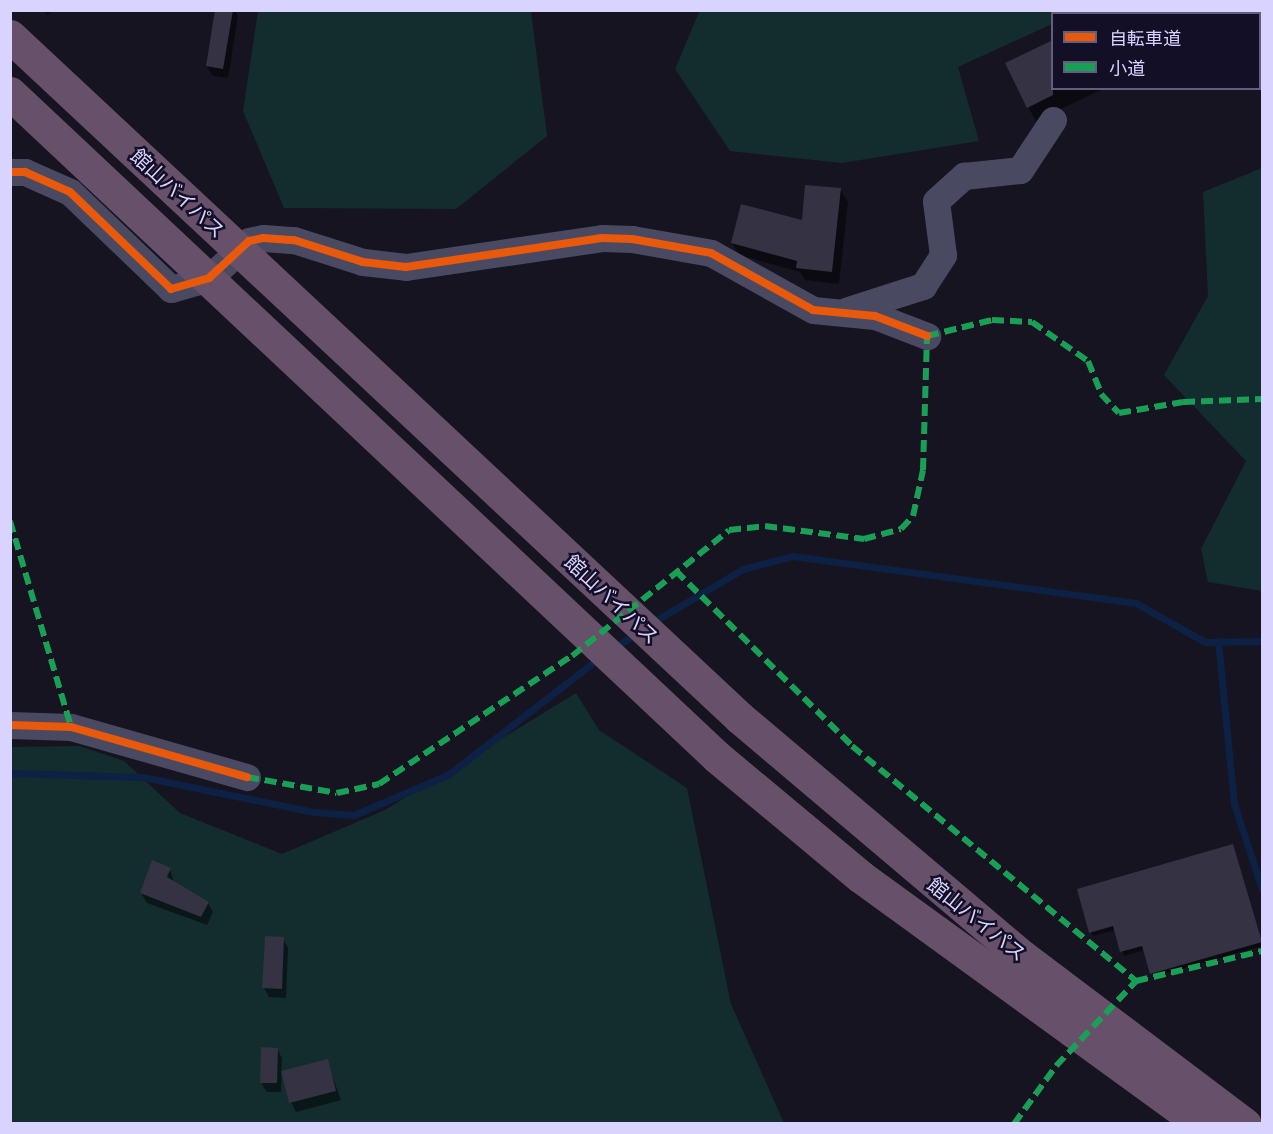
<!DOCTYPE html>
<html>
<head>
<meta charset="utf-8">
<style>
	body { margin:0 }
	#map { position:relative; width:1273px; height:1134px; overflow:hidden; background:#161421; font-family:Barlow,"Noto Sans JP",sans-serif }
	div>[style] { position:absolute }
	.green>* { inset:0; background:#132c2d }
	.shadow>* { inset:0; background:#0007 }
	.stream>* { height:7px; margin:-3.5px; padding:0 3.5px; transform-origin:3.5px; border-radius:3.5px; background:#0d2144 }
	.building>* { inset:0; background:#343243 }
	.minor>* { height:27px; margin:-13.5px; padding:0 13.5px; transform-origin:13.5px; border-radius:13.5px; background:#4a4962 }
	.highway>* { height:33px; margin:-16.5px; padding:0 16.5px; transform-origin:16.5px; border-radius:16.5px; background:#67516a }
	.quiet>* { height:6px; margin-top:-3px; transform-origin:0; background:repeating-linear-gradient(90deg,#1a9f57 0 12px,transparent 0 18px) }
	.cycleway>* { height:8px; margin:-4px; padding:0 4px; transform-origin:4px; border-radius:4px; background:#e8590c }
	span { translate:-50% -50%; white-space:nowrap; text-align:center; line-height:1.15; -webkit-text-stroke:5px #130f26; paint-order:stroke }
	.street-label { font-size:20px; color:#d9d4ff }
	.frame { position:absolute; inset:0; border:12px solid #d9d4ff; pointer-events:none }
	.legend { position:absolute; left:1051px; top:12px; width:210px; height:78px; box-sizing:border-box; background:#130f26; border:2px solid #625e7d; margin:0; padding:8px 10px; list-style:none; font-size:18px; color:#d9d4ff }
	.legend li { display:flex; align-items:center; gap:12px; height:30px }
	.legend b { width:30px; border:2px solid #625e7d }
</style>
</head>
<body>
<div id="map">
	<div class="green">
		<div style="clip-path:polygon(700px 10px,1081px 10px,1081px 11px,1052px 14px,1052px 24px,958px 67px,979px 141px,842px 163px,730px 151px,675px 69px)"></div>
		<div style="clip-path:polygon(258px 11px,531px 11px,547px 136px,456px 209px,284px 208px,243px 111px)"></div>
		<div style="clip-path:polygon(1145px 11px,1262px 11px,1262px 34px,1260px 14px)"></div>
		<div style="clip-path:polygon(1262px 168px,1262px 591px,1208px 582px,1201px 549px,1246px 461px,1164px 375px,1208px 296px,1203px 192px)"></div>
		<div style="clip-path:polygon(576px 693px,599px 730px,687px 788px,731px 1004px,784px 1123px,11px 1123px,10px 747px,79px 746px,124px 761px,180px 813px,282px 854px,385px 810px)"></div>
	</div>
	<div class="shadow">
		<div style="clip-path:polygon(43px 10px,52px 10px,48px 15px)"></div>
		<div style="clip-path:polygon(217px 10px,235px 10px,238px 16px,228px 78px,213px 76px,207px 66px)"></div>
		<div style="clip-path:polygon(1052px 88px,1105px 88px,1036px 121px,1028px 107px)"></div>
		<div style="clip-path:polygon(10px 138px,13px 156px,10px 156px)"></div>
		<div style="clip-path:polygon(840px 189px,848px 202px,839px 284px,805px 280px,800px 272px,739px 255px,732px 243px,803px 222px)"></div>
		<div style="clip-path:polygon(1233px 846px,1262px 946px,1154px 977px,1145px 950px,1124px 956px,1116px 930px,1093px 936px,1091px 932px)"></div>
		<div style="clip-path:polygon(170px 869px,174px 883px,208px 903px,213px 912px,207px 925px,147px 903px,141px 893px)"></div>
		<div style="clip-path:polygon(283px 939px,288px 948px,286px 998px,269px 997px,264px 988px)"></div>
		<div style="clip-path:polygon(277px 1049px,282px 1058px,281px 1092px,267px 1092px,261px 1083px)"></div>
		<div style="clip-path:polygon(327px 1061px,341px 1100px,296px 1112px,291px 1102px)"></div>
	</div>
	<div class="stream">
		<div style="left:653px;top:622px;width:104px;rotate:-30.5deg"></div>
		<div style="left:743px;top:569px;width:52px;rotate:-14.6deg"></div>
		<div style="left:793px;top:556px;width:346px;rotate:7.8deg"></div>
		<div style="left:1136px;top:603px;width:79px;rotate:29.5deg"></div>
		<div style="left:1205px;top:642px;width:57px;rotate:-1deg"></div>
		<div style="left:1218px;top:641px;width:164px;rotate:84.4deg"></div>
		<div style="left:1234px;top:804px;width:89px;rotate:71.8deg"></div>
		<div style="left:615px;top:647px;width:25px;rotate:-32deg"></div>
		<div style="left:10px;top:773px;width:133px;rotate:1.7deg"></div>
		<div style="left:143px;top:777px;width:175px;rotate:11.6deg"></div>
		<div style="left:314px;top:812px;width:40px;rotate:4.3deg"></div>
		<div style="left:354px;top:815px;width:103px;rotate:-23.3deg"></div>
		<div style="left:449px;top:774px;width:188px;rotate:-37.7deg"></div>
	</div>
	<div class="building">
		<div style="clip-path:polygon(215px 10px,233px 10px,223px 69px,206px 66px)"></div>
		<div style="clip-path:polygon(1053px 40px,1053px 95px,1027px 108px,1005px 63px)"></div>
		<div style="clip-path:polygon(805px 185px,841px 188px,832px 272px,796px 268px,797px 261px,731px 243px,741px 204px,802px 220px)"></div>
		<div style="clip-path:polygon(1233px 844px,1262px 942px,1150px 974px,1142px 946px,1120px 952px,1113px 926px,1089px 933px,1077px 889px)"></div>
		<div style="clip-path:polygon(152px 860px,171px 868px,167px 877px,209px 902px,201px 917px,140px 893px)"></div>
		<div style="clip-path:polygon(265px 936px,284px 937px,282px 989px,262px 988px)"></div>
		<div style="clip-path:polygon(261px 1047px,278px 1048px,277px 1083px,260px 1083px)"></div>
		<div style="clip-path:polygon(328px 1059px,336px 1091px,289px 1103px,281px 1071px)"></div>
	</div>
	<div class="minor">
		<div style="left:10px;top:172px;width:15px"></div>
		<div style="left:25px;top:172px;width:49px;rotate:24deg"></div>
		<div style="left:70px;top:192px;width:140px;rotate:43.8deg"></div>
		<div style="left:171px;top:289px;width:40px;rotate:-16deg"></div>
		<div style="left:209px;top:278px;width:54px;rotate:-42.8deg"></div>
		<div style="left:249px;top:241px;width:14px;rotate:-12deg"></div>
		<div style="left:263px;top:238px;width:31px;rotate:4deg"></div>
		<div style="left:294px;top:240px;width:72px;rotate:17.7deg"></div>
		<div style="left:363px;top:262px;width:43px;rotate:6.6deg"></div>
		<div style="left:406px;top:267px;width:198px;rotate:-8.4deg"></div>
		<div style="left:602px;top:238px;width:30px;rotate:2deg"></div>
		<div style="left:632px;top:239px;width:80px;rotate:10deg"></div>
		<div style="left:711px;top:253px;width:117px;rotate:29.2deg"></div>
		<div style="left:813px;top:310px;width:62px;rotate:5.5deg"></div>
		<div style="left:875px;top:316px;width:56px;rotate:21deg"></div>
		<div style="left:848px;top:310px;width:79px;rotate:-17.7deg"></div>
		<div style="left:923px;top:286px;width:37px;rotate:-57deg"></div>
		<div style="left:943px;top:255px;width:54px;rotate:-97.4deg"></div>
		<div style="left:936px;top:201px;width:38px;rotate:-42deg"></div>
		<div style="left:964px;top:176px;width:56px;rotate:-6.1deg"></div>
		<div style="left:1020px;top:170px;width:60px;rotate:-56.6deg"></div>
		<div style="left:10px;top:725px;width:61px;rotate:1.9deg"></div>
		<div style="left:71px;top:727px;width:183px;rotate:15.9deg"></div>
	</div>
	<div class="highway">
		<div style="left:10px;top:36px;width:999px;rotate:43.05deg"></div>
		<div style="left:740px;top:718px;width:370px;rotate:40.2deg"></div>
		<div style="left:1023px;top:957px;width:278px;rotate:37deg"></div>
		<div style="left:10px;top:93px;width:970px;rotate:43.2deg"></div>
		<div style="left:717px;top:757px;width:187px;rotate:39.8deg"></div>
		<div style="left:861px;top:877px;width:420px;rotate:36deg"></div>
	</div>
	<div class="quiet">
		<div style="left:10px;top:521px;width:215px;rotate:73.5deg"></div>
		<div style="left:676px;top:571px;width:248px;rotate:44.8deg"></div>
		<div style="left:852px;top:746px;width:369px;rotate:39.6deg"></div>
		<div style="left:247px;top:777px;width:91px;rotate:10.1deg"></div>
		<div style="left:337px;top:793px;width:43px;rotate:-12.1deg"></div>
		<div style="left:379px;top:784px;width:232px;rotate:-33.6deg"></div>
		<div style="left:572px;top:656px;width:201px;rotate:-38.7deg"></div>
		<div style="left:729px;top:530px;width:36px;rotate:-6deg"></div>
		<div style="left:765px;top:526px;width:100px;rotate:7.5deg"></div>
		<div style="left:864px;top:539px;width:38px;rotate:-15deg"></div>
		<div style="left:901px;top:529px;width:18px;rotate:-47deg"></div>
		<div style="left:913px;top:516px;width:47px;rotate:-77.7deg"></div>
		<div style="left:923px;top:470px;width:134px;rotate:-88.3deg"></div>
		<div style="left:927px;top:336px;width:67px;rotate:-13.8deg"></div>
		<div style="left:992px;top:320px;width:40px;rotate:2.9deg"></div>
		<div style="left:1032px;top:322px;width:68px;rotate:34.9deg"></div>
		<div style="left:1088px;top:361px;width:35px;rotate:68deg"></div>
		<div style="left:1101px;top:394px;width:26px;rotate:47deg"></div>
		<div style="left:1119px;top:413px;width:65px;rotate:-9.8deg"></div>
		<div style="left:1183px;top:402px;width:79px;rotate:-2.2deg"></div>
		<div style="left:1014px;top:1124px;width:72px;rotate:-54.1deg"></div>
		<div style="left:1056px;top:1066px;width:117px;rotate:-46.7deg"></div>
		<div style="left:1136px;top:981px;width:130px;rotate:-13.4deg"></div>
	</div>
	<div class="cycleway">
		<div style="left:10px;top:172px;width:15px"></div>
		<div style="left:25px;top:172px;width:49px;rotate:24deg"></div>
		<div style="left:70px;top:192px;width:140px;rotate:43.8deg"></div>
		<div style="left:171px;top:289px;width:40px;rotate:-16deg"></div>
		<div style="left:209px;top:278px;width:54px;rotate:-42.8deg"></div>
		<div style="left:249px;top:241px;width:14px;rotate:-12deg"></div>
		<div style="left:263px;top:238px;width:31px;rotate:4deg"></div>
		<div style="left:294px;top:240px;width:72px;rotate:17.7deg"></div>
		<div style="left:363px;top:262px;width:43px;rotate:6.6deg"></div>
		<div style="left:406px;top:267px;width:198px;rotate:-8.4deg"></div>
		<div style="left:602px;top:238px;width:30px;rotate:2deg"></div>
		<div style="left:632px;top:239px;width:80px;rotate:10deg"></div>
		<div style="left:711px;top:253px;width:117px;rotate:29.2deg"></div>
		<div style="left:813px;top:310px;width:62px;rotate:5.5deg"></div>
		<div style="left:875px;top:316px;width:56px;rotate:21deg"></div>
		<div style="left:10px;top:725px;width:61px;rotate:1.9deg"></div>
		<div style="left:71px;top:727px;width:183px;rotate:15.9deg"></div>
	</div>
	<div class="street-label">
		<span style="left:178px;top:193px;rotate:43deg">館山バイパス</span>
		<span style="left:612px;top:599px;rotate:43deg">館山バイパス</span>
		<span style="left:977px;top:919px;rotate:39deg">館山バイパス</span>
	</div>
	<div class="frame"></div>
	<ul class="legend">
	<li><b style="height:8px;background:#e8590c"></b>自転車道</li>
	<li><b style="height:8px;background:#1a9f57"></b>小道</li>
	</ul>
</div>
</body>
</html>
